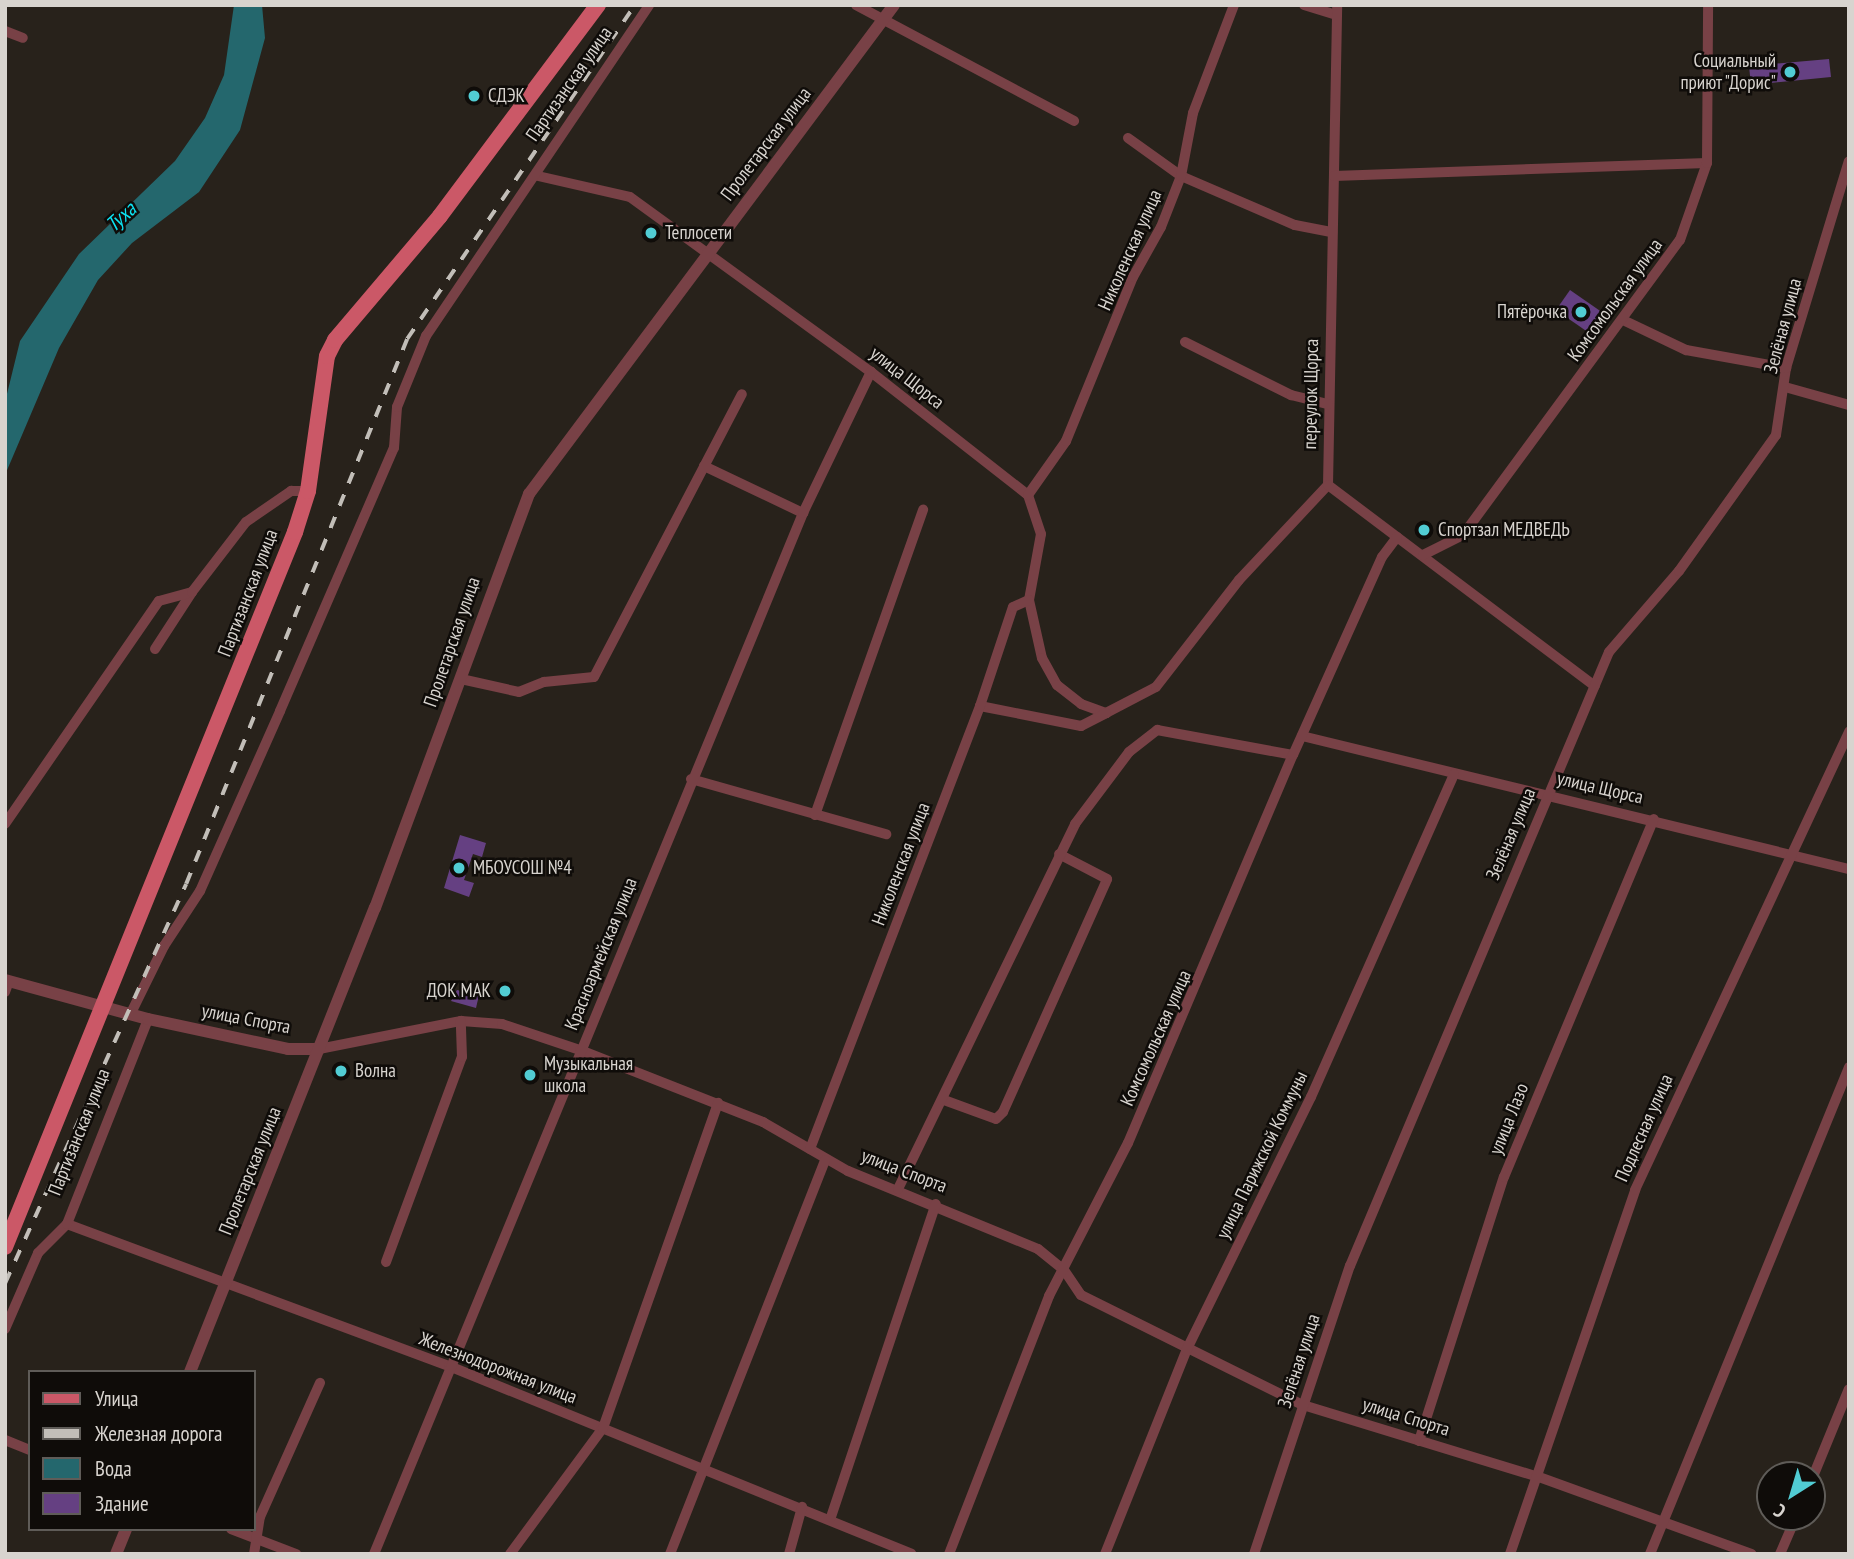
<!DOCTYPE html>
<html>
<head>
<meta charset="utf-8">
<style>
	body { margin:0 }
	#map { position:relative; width:1854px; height:1559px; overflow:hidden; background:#28221b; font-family:"PT Sans Narrow",sans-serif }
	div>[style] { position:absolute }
	.water>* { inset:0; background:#24676d }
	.building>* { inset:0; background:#654082 }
	.minor>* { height:10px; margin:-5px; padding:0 5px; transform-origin:5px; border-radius:5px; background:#784146 }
	.tertiary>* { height:12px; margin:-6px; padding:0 6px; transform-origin:6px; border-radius:6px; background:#784146 }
	.primary>* { height:16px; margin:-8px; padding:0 8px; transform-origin:8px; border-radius:8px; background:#cb5867 }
	.rail>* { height:3.5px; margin-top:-1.75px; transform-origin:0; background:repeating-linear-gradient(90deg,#c2beb8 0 12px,transparent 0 24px) }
	.dots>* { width:19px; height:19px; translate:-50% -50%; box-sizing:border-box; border:4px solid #0f0c09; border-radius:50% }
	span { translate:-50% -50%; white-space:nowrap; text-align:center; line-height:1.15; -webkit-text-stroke:5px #0f0c09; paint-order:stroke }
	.poi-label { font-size:19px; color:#d8d4cf }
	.right { translate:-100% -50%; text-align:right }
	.left { translate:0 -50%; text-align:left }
	.street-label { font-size:19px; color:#d8d4cf }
	.water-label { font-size:21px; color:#0ce3f2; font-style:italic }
	.frame { position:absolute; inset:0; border:7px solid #d8d4cf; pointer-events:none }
	.legend { position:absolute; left:28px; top:1370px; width:228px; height:161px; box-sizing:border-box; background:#0f0c09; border:2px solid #5f5c58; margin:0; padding:9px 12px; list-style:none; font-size:21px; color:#d8d4cf }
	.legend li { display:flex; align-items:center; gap:14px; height:35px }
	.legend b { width:35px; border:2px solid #5f5c58 }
	.north { position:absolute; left:1756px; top:1461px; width:70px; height:70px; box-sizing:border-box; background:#0f0c09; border:2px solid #5f5c58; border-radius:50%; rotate:217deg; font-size:19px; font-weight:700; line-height:28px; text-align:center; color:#d8d4cf }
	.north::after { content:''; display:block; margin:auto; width:24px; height:32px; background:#51ccd3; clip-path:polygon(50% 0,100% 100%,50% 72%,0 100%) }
</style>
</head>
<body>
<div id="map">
	<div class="water">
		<div style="clip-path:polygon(234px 5px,262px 5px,265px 38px,240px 130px,199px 192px,132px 243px,98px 280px,59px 348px,5px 475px,5px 402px,20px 341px,79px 254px,175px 161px,205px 118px,224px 75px)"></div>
	</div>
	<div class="building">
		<div style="clip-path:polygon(1829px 59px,1831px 77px,1751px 85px,1749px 66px)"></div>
		<div style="clip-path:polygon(1570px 290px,1606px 315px,1592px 335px,1556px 310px)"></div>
		<div style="clip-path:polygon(460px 835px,486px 843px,482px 857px,473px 854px,464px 880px,474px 883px,469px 897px,444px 888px)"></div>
		<div style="clip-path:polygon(457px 990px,479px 995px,476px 1008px,451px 1001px)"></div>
	</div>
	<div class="minor">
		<div style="left:856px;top:5px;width:247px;rotate:28deg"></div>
		<div style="left:1304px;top:5px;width:34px;rotate:17deg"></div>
		<div style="left:5px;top:31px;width:19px;rotate:21deg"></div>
		<div style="left:1128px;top:138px;width:65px;rotate:35.6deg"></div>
		<div style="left:1181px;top:176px;width:124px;rotate:23.3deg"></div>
		<div style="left:1295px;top:225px;width:38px;rotate:11deg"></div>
		<div style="left:538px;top:176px;width:94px;rotate:12.9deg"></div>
		<div style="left:630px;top:197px;width:298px;rotate:36deg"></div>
		<div style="left:871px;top:372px;width:199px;rotate:38.1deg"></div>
		<div style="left:1028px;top:495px;width:41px;rotate:71.6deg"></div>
		<div style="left:1041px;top:534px;width:67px;rotate:100.3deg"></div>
		<div style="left:1029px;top:600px;width:59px;rotate:77.4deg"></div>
		<div style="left:1042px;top:658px;width:31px;rotate:61deg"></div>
		<div style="left:1057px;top:685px;width:31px;rotate:38deg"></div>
		<div style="left:1081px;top:704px;width:27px;rotate:20deg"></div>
		<div style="left:1106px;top:713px;width:56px;rotate:-27.5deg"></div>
		<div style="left:1156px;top:687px;width:135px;rotate:-52.2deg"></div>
		<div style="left:1239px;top:580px;width:130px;rotate:-46.9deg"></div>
		<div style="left:1328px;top:485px;width:480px;rotate:-88.9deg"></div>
		<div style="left:1334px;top:176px;width:373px;rotate:-2deg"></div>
		<div style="left:1623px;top:320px;width:70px;rotate:25.5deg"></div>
		<div style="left:1686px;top:350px;width:102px;rotate:10.2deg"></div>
		<div style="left:1185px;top:342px;width:119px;rotate:26.6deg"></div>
		<div style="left:1291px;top:395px;width:38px;rotate:14deg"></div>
		<div style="left:1785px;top:387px;width:66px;rotate:15.7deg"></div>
		<div style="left:704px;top:466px;width:110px;rotate:25.4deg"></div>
		<div style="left:1328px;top:485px;width:334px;rotate:37deg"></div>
		<div style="left:1028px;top:495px;width:66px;rotate:-54.9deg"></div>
		<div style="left:1066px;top:441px;width:177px;rotate:-67.8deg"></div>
		<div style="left:1133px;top:277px;width:57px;rotate:-60.8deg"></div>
		<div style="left:1161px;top:227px;width:55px;rotate:-68.6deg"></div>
		<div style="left:1181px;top:176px;width:64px;rotate:-79.2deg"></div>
		<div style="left:1193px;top:113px;width:116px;rotate:-69.2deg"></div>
		<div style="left:1423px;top:555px;width:45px;rotate:-26.6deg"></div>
		<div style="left:1463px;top:535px;width:366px;rotate:-53.7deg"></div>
		<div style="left:1680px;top:240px;width:82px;rotate:-70.7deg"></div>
		<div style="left:1707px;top:163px;width:158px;rotate:-89.6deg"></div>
		<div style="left:155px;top:649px;width:68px;rotate:-57deg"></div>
		<div style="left:461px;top:679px;width:59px;rotate:12.6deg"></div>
		<div style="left:519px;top:692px;width:27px;rotate:-22deg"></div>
		<div style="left:544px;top:682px;width:50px;rotate:-5.7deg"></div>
		<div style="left:594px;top:677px;width:319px;rotate:-62.4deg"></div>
		<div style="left:980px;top:706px;width:103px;rotate:11.2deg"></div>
		<div style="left:1081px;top:726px;width:28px;rotate:-27deg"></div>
		<div style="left:1302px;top:736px;width:563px;rotate:13.67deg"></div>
		<div style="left:691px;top:779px;width:203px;rotate:15.8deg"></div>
		<div style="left:815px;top:815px;width:324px;rotate:-70.5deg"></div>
		<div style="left:5px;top:824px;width:271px;rotate:-55.4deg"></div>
		<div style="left:159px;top:601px;width:34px;rotate:-15deg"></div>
		<div style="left:192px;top:592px;width:88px;rotate:-52.4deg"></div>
		<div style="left:246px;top:522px;width:55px;rotate:-34.6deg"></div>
		<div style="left:291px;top:491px;width:17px"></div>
		<div style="left:5px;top:992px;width:12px;rotate:-70deg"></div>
		<div style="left:131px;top:1013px;width:75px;rotate:-63.8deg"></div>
		<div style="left:164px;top:946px;width:66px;rotate:-56.8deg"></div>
		<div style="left:200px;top:891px;width:197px;rotate:-66deg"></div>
		<div style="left:280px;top:711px;width:287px;rotate:-66.6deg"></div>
		<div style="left:394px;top:448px;width:41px;rotate:-85.8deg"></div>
		<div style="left:397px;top:407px;width:77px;rotate:-67.8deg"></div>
		<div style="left:426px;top:336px;width:399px;rotate:-56deg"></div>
		<div style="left:319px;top:1049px;width:145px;rotate:-11.2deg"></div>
		<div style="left:461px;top:1021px;width:41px;rotate:4.2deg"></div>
		<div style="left:502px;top:1024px;width:82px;rotate:18.4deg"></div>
		<div style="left:580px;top:1050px;width:197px;rotate:21.5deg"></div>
		<div style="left:763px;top:1122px;width:98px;rotate:30deg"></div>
		<div style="left:848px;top:1171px;width:205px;rotate:22.3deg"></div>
		<div style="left:1038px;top:1249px;width:33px;rotate:39deg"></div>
		<div style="left:1064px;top:1270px;width:30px;rotate:56deg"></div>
		<div style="left:1081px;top:1295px;width:248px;rotate:26.4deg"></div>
		<div style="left:1303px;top:1405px;width:247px;rotate:17deg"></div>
		<div style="left:1539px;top:1477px;width:226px;rotate:19.9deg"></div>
		<div style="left:944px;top:1100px;width:55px;rotate:20.1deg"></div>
		<div style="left:996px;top:1119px;width:10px;rotate:-45deg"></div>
		<div style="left:1003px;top:1112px;width:255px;rotate:-65.9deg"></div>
		<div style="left:1107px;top:879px;width:54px;rotate:-152.5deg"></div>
		<div style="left:810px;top:1149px;width:474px;rotate:-69deg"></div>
		<div style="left:980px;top:706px;width:104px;rotate:-71.6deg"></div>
		<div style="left:1013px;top:607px;width:17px;rotate:-24deg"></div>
		<div style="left:898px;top:1189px;width:406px;rotate:-64.1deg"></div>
		<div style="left:1075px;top:824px;width:90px;rotate:-53.1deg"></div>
		<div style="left:1129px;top:752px;width:36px;rotate:-38deg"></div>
		<div style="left:1157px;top:730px;width:138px;rotate:10.4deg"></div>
		<div style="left:67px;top:1224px;width:408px;rotate:20.4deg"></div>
		<div style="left:449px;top:1366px;width:499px;rotate:22.1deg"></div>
		<div style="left:386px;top:1262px;width:219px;rotate:-69.7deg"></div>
		<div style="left:462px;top:1057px;width:36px;rotate:-92deg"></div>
		<div style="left:5px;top:1329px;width:83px;rotate:-66.5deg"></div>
		<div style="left:38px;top:1253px;width:41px;rotate:-45deg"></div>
		<div style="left:67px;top:1224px;width:220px;rotate:-68.4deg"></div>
		<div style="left:5px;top:1440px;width:27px;rotate:22deg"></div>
		<div style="left:1419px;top:1441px;width:277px;rotate:-72.2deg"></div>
		<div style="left:1504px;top:1177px;width:388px;rotate:-67.3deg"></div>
		<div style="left:1812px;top:1479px;width:97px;rotate:-67.7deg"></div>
		<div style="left:831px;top:1517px;width:330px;rotate:-71.5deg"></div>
		<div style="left:231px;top:1529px;width:70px;rotate:21deg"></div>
		<div style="left:254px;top:1554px;width:37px;rotate:-81deg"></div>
		<div style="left:260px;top:1517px;width:147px;rotate:-65.9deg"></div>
		<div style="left:374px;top:1554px;width:1126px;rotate:-67.6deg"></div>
		<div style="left:803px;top:513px;width:157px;rotate:-64.3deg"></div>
		<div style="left:510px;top:1554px;width:157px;rotate:-53.6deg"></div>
		<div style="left:603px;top:1428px;width:345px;rotate:-70.5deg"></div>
		<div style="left:670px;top:1554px;width:423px;rotate:-68.5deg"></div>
		<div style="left:789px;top:1554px;width:49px;rotate:-74.5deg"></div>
		<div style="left:949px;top:1554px;width:277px;rotate:-68.8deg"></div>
		<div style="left:1049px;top:1296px;width:172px;rotate:-62.7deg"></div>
		<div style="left:1128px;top:1143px;width:422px;rotate:-67deg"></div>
		<div style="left:1293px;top:755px;width:217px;rotate:-65.8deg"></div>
		<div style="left:1382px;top:557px;width:25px;rotate:-53deg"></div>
		<div style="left:1105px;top:1554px;width:219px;rotate:-68.2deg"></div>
		<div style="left:1186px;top:1351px;width:283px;rotate:-63.8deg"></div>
		<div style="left:1311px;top:1097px;width:353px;rotate:-66.1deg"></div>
		<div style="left:1254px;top:1554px;width:304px;rotate:-71.6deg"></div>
		<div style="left:1350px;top:1266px;width:666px;rotate:-67.13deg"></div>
		<div style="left:1609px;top:652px;width:107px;rotate:-49.2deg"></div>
		<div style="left:1679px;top:571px;width:167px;rotate:-54.5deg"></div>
		<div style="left:1776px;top:435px;width:68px;rotate:-81.5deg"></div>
		<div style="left:1786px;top:368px;width:216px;rotate:-73.1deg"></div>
		<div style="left:1510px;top:1554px;width:385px;rotate:-71deg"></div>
		<div style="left:1635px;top:1190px;width:506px;rotate:-64.96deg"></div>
		<div style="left:1650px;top:1554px;width:526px;rotate:-67.77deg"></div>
		<div style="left:1780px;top:1554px;width:40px;rotate:-66.6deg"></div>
	</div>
	<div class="tertiary">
		<div style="left:5px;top:980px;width:148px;rotate:15.3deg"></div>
		<div style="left:148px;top:1019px;width:143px;rotate:12.1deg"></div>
		<div style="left:288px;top:1049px;width:31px"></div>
		<div style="left:190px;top:1372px;width:500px;rotate:-68.3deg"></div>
		<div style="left:375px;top:908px;width:442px;rotate:-69.6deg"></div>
		<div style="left:529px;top:494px;width:610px;rotate:-53.26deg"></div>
		<div style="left:116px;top:1554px;width:27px;rotate:-68deg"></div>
	</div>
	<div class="primary">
		<div style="left:5px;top:1247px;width:772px;rotate:-67.92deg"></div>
		<div style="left:295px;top:532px;width:43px;rotate:-72.4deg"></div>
		<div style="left:308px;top:491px;width:136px;rotate:-82deg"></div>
		<div style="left:327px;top:356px;width:18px;rotate:-63deg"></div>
		<div style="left:335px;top:340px;width:162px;rotate:-49.7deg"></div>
		<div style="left:440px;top:216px;width:264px;rotate:-53.2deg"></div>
	</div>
	<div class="rail">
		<div style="left:5px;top:1283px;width:438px;rotate:-65.6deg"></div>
		<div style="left:186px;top:884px;width:588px;rotate:-67.93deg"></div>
		<div style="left:407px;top:339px;width:404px;rotate:-55.7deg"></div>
	</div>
	<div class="dots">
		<div style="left:1790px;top:72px;background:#51ccd3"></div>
		<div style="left:474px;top:96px;background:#51ccd3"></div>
		<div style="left:651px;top:233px;background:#51ccd3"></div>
		<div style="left:1581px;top:312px;background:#51ccd3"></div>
		<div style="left:1424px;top:530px;background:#51ccd3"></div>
		<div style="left:459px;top:868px;background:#51ccd3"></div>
		<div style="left:505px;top:991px;background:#51ccd3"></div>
		<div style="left:341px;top:1071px;background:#51ccd3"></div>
		<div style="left:530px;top:1075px;background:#51ccd3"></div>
	</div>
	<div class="poi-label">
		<span class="right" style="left:1776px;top:72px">Социальный<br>приют "Дорис"</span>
		<span class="left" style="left:488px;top:96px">СДЭК</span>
		<span class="left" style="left:665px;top:233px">Теплосети</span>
		<span class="right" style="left:1567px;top:312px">Пятёрочка</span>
		<span class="left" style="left:1438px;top:530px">Спортзал МЕДВЕДЬ</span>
		<span class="left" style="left:473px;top:868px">МБОУСОШ №4</span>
		<span class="right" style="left:491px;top:991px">ДОК МАК</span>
		<span class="left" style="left:544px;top:1075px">Музыкальная<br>школа</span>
		<span class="left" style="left:355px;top:1071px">Волна</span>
	</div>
	<div class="street-label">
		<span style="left:569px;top:84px;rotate:-55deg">Партизанская улица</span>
		<span style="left:766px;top:144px;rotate:-53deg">Пролетарская улица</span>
		<span style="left:1130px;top:250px;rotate:-66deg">Николенская улица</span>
		<span style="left:1615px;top:300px;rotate:-54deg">Комсомольская улица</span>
		<span style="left:1783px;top:326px;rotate:-75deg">Зелёная улица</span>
		<span style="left:907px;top:378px;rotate:38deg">улица Щорса</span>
		<span style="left:1311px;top:394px;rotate:-89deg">переулок Щорса</span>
		<span style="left:248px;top:593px;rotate:-69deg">Партизанская улица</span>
		<span style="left:452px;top:642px;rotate:-71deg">Пролетарская улица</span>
		<span style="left:1600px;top:788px;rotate:13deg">улица Щорса</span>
		<span style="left:1511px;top:834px;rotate:-67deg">Зелёная улица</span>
		<span style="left:901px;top:864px;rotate:-69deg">Николенская улица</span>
		<span style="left:601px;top:954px;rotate:-68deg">Красноармейская улица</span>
		<span style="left:246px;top:1019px;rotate:11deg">улица Спорта</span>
		<span style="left:1156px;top:1038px;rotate:-66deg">Комсомольская улица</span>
		<span style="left:1509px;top:1119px;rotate:-68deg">улица Лазо</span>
		<span style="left:1644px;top:1128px;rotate:-66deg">Подлесная улица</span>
		<span style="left:79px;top:1132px;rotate:-68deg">Партизанская улица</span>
		<span style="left:1262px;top:1155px;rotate:-64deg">улица Парижской Коммуны</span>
		<span style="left:250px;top:1171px;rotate:-68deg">Пролетарская улица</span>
		<span style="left:904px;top:1171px;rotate:21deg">улица Спорта</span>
		<span style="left:1299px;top:1361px;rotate:-72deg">Зелёная улица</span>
		<span style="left:498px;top:1368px;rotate:21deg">Железнодорожная улица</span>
		<span style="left:1406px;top:1417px;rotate:17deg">улица Спорта</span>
	</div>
	<div class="water-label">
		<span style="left:121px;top:217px;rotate:-42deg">Туха</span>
	</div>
	<div class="frame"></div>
	<ul class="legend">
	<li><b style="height:9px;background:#cb5867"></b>Улица</li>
	<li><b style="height:9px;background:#c2beb8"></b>Железная дорога</li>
	<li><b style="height:19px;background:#24676d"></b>Вода</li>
	<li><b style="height:19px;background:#654082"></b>Здание</li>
	</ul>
	<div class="north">С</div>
</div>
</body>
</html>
